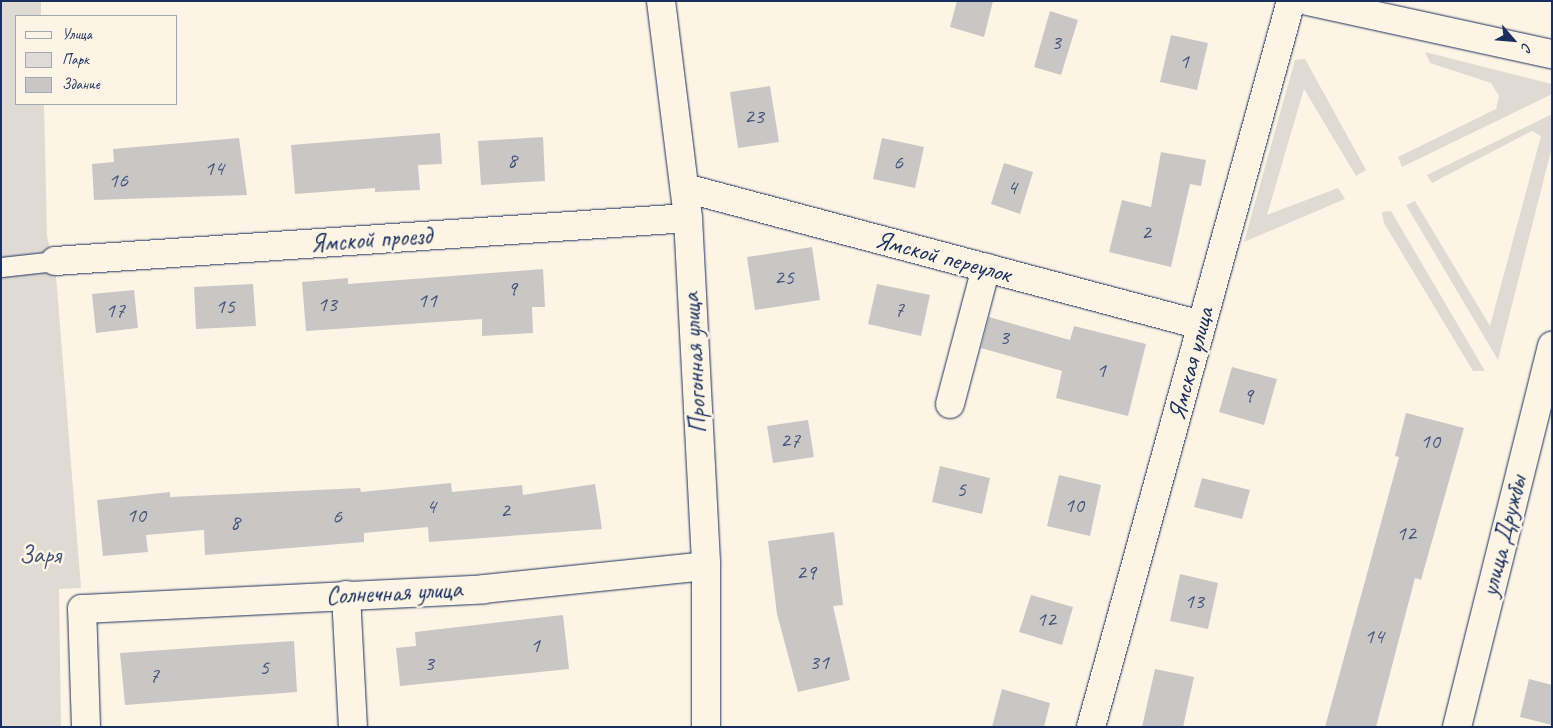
<!DOCTYPE html>
<html>
<head>
<meta charset="utf-8">
<style>
	body { margin:0 }
	#map { position:relative; width:1553px; height:728px; overflow:hidden; background:#fcf5e5; font-family:Caveat,sans-serif }
	div>[style] { position:absolute }
	.green>* { inset:0; background:#dfdbd4 }
	.building>* { inset:0; background:#c8c7c6 }
	.roads { filter:drop-shadow(0 0 1px #1b2f5e) drop-shadow(0 0 1px #1b2f5e) }
	.service>* { height:19px; margin:-9.5px; padding:0 9.5px; transform-origin:9.5px; border-radius:9.5px; background:#fcf5e5 }
	.minor>* { height:28px; margin:-14px; padding:0 14px; transform-origin:14px; border-radius:14px; background:#fcf5e5 }
	span { translate:-50% -50%; white-space:nowrap; text-align:center; line-height:1.15; -webkit-text-stroke:5px #fcf5e5; paint-order:stroke }
	.number-label { font-size:22px; color:#465578 }
	.number-label span { -webkit-text-stroke-width:0 }
	.street-label { font-size:25px; color:#1b2f5e }
	.park-label { font-size:25px; color:#425176 }
	.frame { position:absolute; inset:0; border:2px solid #1b2f5e; pointer-events:none }
	.legend { position:absolute; left:15px; top:15px; width:162px; height:90px; box-sizing:border-box; background:#fcf5e5; border:1px solid #a2a6af; margin:0; padding:6px 9px; list-style:none; font-size:15px; color:#1b2f5e }
	.legend li { display:flex; align-items:center; gap:10px; height:25px }
	.legend b { width:25px; border:1px solid #a2a6af }
	.north { position:absolute; left:1488px; top:15px; width:50px; height:50px; -webkit-text-stroke:4px #fcf5e5; paint-order:stroke; rotate:117deg; font-size:14px; font-weight:700; line-height:20px; text-align:center; color:#1b2f5e }
	.north::after { content:''; display:block; margin:auto; width:18px; height:22px; background:#1b2f5e; clip-path:polygon(50% 0,100% 100%,50% 72%,0 100%) }
</style>
</head>
<body>
<div id="map">
	<div class="green">
		<div style="clip-path:polygon(1px 1px,41px 1px,41px 16px,16px 16px,16px 104px,44px 104px,47px 236px,56px 276px,81px 588px,59px 589px,61px 727px,1px 727px)"></div>
		<div style="clip-path:polygon(1425px 52px,1552px 84px,1552px 94px,1402px 167px,1398px 157px,1496px 109px,1499px 96px,1491px 83px,1430px 63px)"></div>
		<div style="clip-path:polygon(1305px 59px,1366px 170px,1356px 176px,1304px 89px,1267px 215px,1338px 188px,1345px 199px,1244px 242px,1295px 60px)"></div>
		<div style="clip-path:polygon(1552px 114px,1552px 147px,1498px 360px,1406px 205px,1415px 201px,1490px 326px,1541px 136px,1532px 131px,1432px 183px,1427px 175px)"></div>
		<div style="clip-path:polygon(1391px 211px,1485px 371px,1473px 371px,1384px 223px,1382px 212px)"></div>
	</div>
	<div class="building">
		<div style="clip-path:polygon(957px 1px,993px 1px,984px 37px,950px 27px)"></div>
		<div style="clip-path:polygon(1050px 11px,1078px 20px,1061px 75px,1034px 67px)"></div>
		<div style="clip-path:polygon(1171px 35px,1208px 43px,1197px 90px,1160px 82px)"></div>
		<div style="clip-path:polygon(770px 86px,779px 142px,738px 148px,730px 92px)"></div>
		<div style="clip-path:polygon(440px 133px,442px 164px,418px 165px,420px 190px,375px 192px,375px 188px,295px 194px,291px 145px)"></div>
		<div style="clip-path:polygon(543px 137px,545px 181px,481px 185px,478px 141px)"></div>
		<div style="clip-path:polygon(239px 138px,247px 195px,94px 200px,92px 164px,114px 162px,113px 149px)"></div>
		<div style="clip-path:polygon(882px 138px,924px 147px,915px 188px,873px 179px)"></div>
		<div style="clip-path:polygon(1161px 152px,1206px 160px,1201px 186px,1190px 184px,1171px 267px,1109px 252px,1122px 200px,1151px 207px)"></div>
		<div style="clip-path:polygon(1004px 163px,1033px 172px,1020px 214px,991px 204px)"></div>
		<div style="clip-path:polygon(812px 247px,820px 300px,755px 310px,747px 257px)"></div>
		<div style="clip-path:polygon(543px 269px,545px 307px,532px 307px,533px 333px,482px 336px,482px 319px,306px 331px,302px 282px,348px 278px,348px 284px)"></div>
		<div style="clip-path:polygon(253px 284px,256px 326px,196px 329px,194px 287px)"></div>
		<div style="clip-path:polygon(877px 284px,930px 295px,921px 336px,868px 324px)"></div>
		<div style="clip-path:polygon(134px 290px,138px 328px,96px 333px,92px 294px)"></div>
		<div style="clip-path:polygon(989px 317px,1070px 340px,1074px 326px,1146px 344px,1128px 416px,1056px 398px,1062px 371px,981px 348px)"></div>
		<div style="clip-path:polygon(1232px 367px,1277px 379px,1264px 425px,1219px 412px)"></div>
		<div style="clip-path:polygon(1406px 413px,1464px 428px,1421px 580px,1415px 578px,1376px 727px,1325px 727px,1399px 457px,1395px 456px)"></div>
		<div style="clip-path:polygon(808px 420px,814px 457px,773px 463px,767px 426px)"></div>
		<div style="clip-path:polygon(940px 466px,990px 478px,982px 514px,932px 502px)"></div>
		<div style="clip-path:polygon(1059px 475px,1101px 485px,1090px 536px,1047px 526px)"></div>
		<div style="clip-path:polygon(1202px 478px,1250px 490px,1242px 519px,1194px 507px)"></div>
		<div style="clip-path:polygon(451px 483px,452px 492px,522px 485px,523px 495px,595px 484px,602px 529px,429px 542px,428px 527px,364px 533px,364px 542px,205px 555px,204px 530px,146px 535px,148px 552px,103px 556px,97px 500px,170px 492px,170px 497px,360px 488px,361px 492px)"></div>
		<div style="clip-path:polygon(834px 532px,843px 605px,833px 606px,850px 680px,798px 692px,777px 614px,768px 541px)"></div>
		<div style="clip-path:polygon(1180px 574px,1218px 583px,1208px 629px,1170px 621px)"></div>
		<div style="clip-path:polygon(1031px 595px,1073px 607px,1062px 645px,1019px 632px)"></div>
		<div style="clip-path:polygon(563px 615px,569px 669px,400px 686px,396px 648px,416px 646px,415px 632px)"></div>
		<div style="clip-path:polygon(294px 641px,297px 692px,125px 705px,120px 653px)"></div>
		<div style="clip-path:polygon(1155px 669px,1194px 677px,1183px 727px,1142px 727px)"></div>
		<div style="clip-path:polygon(1529px 679px,1552px 685px,1552px 725px,1520px 717px)"></div>
		<div style="clip-path:polygon(1002px 689px,1050px 703px,1044px 727px,992px 727px)"></div>
	</div>
	<div class="roads">
		<div class="service">
			<div style="left:1px;top:267px;width:54px;rotate:-6.3deg"></div>
		</div>
		<div class="minor">
			<div style="left:661px;top:1px;width:219px;rotate:82.9deg"></div>
			<div style="left:688px;top:218px;width:348px;rotate:87deg"></div>
			<div style="left:706px;top:566px;width:161px;rotate:90deg"></div>
			<div style="left:1308px;top:1px;width:250px;rotate:12.3deg"></div>
			<div style="left:685px;top:188px;width:534px;rotate:14.87deg"></div>
			<div style="left:55px;top:261px;width:634px;rotate:-3.89deg"></div>
			<div style="left:950px;top:404px;width:141px;rotate:-75.2deg"></div>
			<div style="left:346px;top:595px;width:132px;rotate:87deg"></div>
			<div style="left:86px;top:727px;width:118px;rotate:-91.9deg"></div>
			<div style="left:82px;top:609px;width:402px;rotate:-2.8deg"></div>
			<div style="left:484px;top:589px;width:223px;rotate:-5.9deg"></div>
			<div style="left:1091px;top:727px;width:753px;rotate:-74.6deg"></div>
			<div style="left:1457px;top:727px;width:393px;rotate:-76deg"></div>
		</div>
	</div>
	<div class="number-label">
		<span style="left:1056px;top:43px">3</span>
		<span style="left:1184px;top:62px">1</span>
		<span style="left:754px;top:117px">23</span>
		<span style="left:512px;top:161px">8</span>
		<span style="left:898px;top:163px">6</span>
		<span style="left:214px;top:169px">14</span>
		<span style="left:118px;top:181px">16</span>
		<span style="left:1012px;top:188px">4</span>
		<span style="left:1146px;top:233px">2</span>
		<span style="left:784px;top:278px">25</span>
		<span style="left:512px;top:289px">9</span>
		<span style="left:427px;top:301px">11</span>
		<span style="left:327px;top:305px">13</span>
		<span style="left:225px;top:307px">15</span>
		<span style="left:899px;top:310px">7</span>
		<span style="left:115px;top:311px">17</span>
		<span style="left:1004px;top:338px">3</span>
		<span style="left:1101px;top:371px">1</span>
		<span style="left:1248px;top:396px">9</span>
		<span style="left:790px;top:441px">27</span>
		<span style="left:1430px;top:442px">10</span>
		<span style="left:961px;top:490px">5</span>
		<span style="left:1074px;top:506px">10</span>
		<span style="left:431px;top:507px">4</span>
		<span style="left:505px;top:511px">2</span>
		<span style="left:136px;top:516px">10</span>
		<span style="left:337px;top:517px">6</span>
		<span style="left:235px;top:523px">8</span>
		<span style="left:1406px;top:534px">12</span>
		<span style="left:806px;top:573px">29</span>
		<span style="left:1194px;top:602px">13</span>
		<span style="left:1046px;top:620px">12</span>
		<span style="left:1374px;top:637px">14</span>
		<span style="left:535px;top:646px">1</span>
		<span style="left:819px;top:663px">31</span>
		<span style="left:429px;top:664px">3</span>
		<span style="left:264px;top:668px">5</span>
		<span style="left:154px;top:676px">7</span>
	</div>
	<div class="street-label">
		<span style="left:371px;top:240px;rotate:-4deg">Ямской проезд</span>
		<span style="left:943px;top:257px;rotate:15deg">Ямской переулок</span>
		<span style="left:695px;top:363px;rotate:-93deg">Прогонная улица</span>
		<span style="left:1191px;top:364px;rotate:-75deg">Ямская улица</span>
		<span style="left:1504px;top:536px;rotate:-76deg">улица Дружбы</span>
		<span style="left:394px;top:593px;rotate:-3deg">Солнечная улица</span>
	</div>
	<div class="park-label">
		<span style="left:40px;top:555px">Заря</span>
	</div>
	<div class="frame"></div>
	<ul class="legend">
	<li><b style="height:6px;background:#fcf5e5"></b>Улица</li>
	<li><b style="height:14px;background:#dfdbd4"></b>Парк</li>
	<li><b style="height:14px;background:#c8c7c6"></b>Здание</li>
	</ul>
	<div class="north">С</div>
</div>
</body>
</html>
